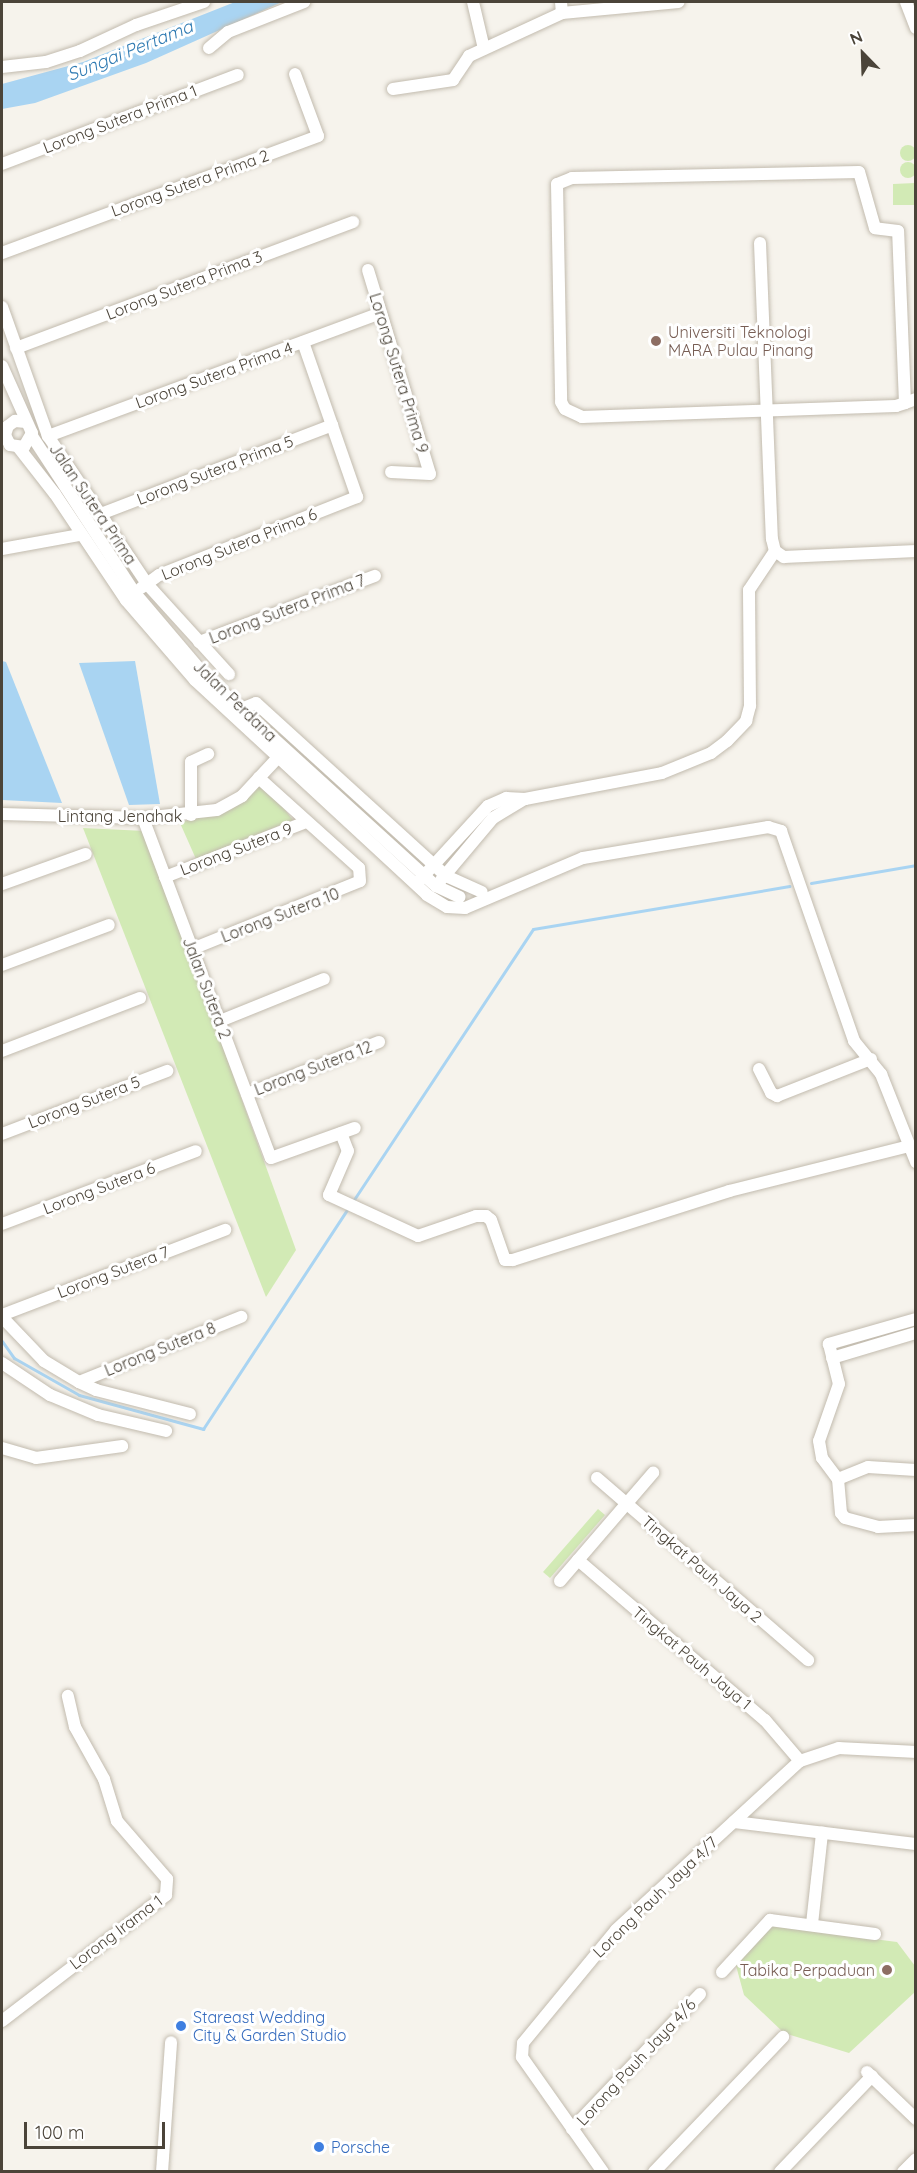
<!DOCTYPE html>
<html>
<head>
<meta charset="utf-8">
<style>
	body { margin:0 }
	#map { position:relative; width:917px; height:2173px; overflow:hidden; background:#f6f3ec; font-family:Quicksand,sans-serif }
	div>[style] { position:absolute }
	.green>* { inset:0; background:#d2eab5 }
	.round { border-radius:50% }
	.water>* { inset:0; background:#a9d4f2 }
	.stream>* { height:3px; margin:-1.5px; padding:0 1.5px; transform-origin:1.5px; border-radius:1.5px; background:#a9d4f2 }
	.roads { filter:drop-shadow(0 0 2px #c2bbae) drop-shadow(0 0 2px #c2bbae) }
	.minor>* { height:12px; margin:-6px; padding:0 6px; transform-origin:6px; border-radius:6px; background:#fff }
	.dots>* { width:16px; height:16px; translate:-50% -50%; box-sizing:border-box; border:3px solid #fff; border-radius:50% }
	span { translate:-50% -50%; white-space:nowrap; text-align:center; line-height:1.15; -webkit-text-stroke:6px #fff; paint-order:stroke }
	.street-label { font-size:16px; color:#4b4439 }
	.education-label { font-size:16px; color:#785e54 }
	.left { translate:0 -50%; text-align:left }
	.right { translate:-100% -50%; text-align:right }
	.shop-label { font-size:16px; color:#366cbe }
	.water-label { font-size:18px; color:#2e7ab2; font-style:italic }
	.frame { position:absolute; inset:0; border:3px solid #4b4439; pointer-events:none }
	.north { position:absolute; left:833px; top:24px; width:60px; height:60px; -webkit-text-stroke:4px #fff; paint-order:stroke; rotate:337deg; font-size:16px; font-weight:700; line-height:24px; text-align:center; color:#4b4439 }
	.north::after { content:''; display:block; margin:auto; width:21px; height:27px; background:#4b4439; clip-path:polygon(50% 0,100% 100%,50% 72%,0 100%) }
	.scale { position:absolute; left:24px; top:2122px; width:141px; height:27px; box-sizing:border-box; border:3px solid #4b4439; border-top:0; padding-left:8px; font-size:18px; line-height:21px; white-space:nowrap; color:#4b4439; -webkit-text-stroke:4px #fff; paint-order:stroke }
</style>
</head>
<body>
<div id="map">
	<div class="green">
		<div class="round" style="left:900px;top:145px;width:16px;height:16px"></div>
		<div class="round" style="left:900px;top:162px;width:16px;height:16px"></div>
		<div style="clip-path:polygon(915px 183px,915px 205px,893px 205px,893px 184px)"></div>
		<div style="clip-path:polygon(259px 778px,293px 820px,196px 859px,180px 823px,217px 810px)"></div>
		<div style="clip-path:polygon(83px 828px,145px 831px,296px 1250px,266px 1297px)"></div>
		<div style="clip-path:polygon(598px 1509px,605px 1515px,550px 1578px,543px 1572px)"></div>
		<div style="clip-path:polygon(773px 1926px,897px 1942px,915px 1966px,915px 1992px,849px 2053px,784px 2033px,744px 1995px,735px 1962px)"></div>
	</div>
	<div class="water">
		<div style="clip-path:polygon(235px 2px,282px 2px,146px 63px,35px 103px,2px 109px,2px 84px,83px 62px)"></div>
		<div style="clip-path:polygon(2px 661px,6px 662px,62px 803px,2px 800px)"></div>
		<div style="clip-path:polygon(135px 661px,160px 804px,129px 805px,79px 663px)"></div>
	</div>
	<div class="stream">
		<div style="left:811px;top:883px;width:107px;rotate:-9.7deg"></div>
		<div style="left:353px;top:1201px;width:326px;rotate:-56.5deg"></div>
		<div style="left:533px;top:929px;width:260px;rotate:-9.5deg"></div>
		<div style="left:2px;top:1341px;width:21px;rotate:55deg"></div>
		<div style="left:14px;top:1358px;width:75px;rotate:29.6deg"></div>
		<div style="left:79px;top:1395px;width:129px;rotate:15.3deg"></div>
		<div style="left:203px;top:1429px;width:266px;rotate:-56.7deg"></div>
	</div>
	<div class="roads">
		<div class="minor">
			<div style="left:473px;top:2px;width:48px;rotate:76.8deg"></div>
			<div style="left:561px;top:2px;width:11px;rotate:85deg"></div>
			<div style="left:562px;top:13px;width:117px;rotate:-5.4deg"></div>
			<div style="left:906px;top:2px;width:28px;rotate:69deg"></div>
			<div style="left:209px;top:48px;width:25px;rotate:-40deg"></div>
			<div style="left:228px;top:32px;width:82px;rotate:-21.5deg"></div>
			<div style="left:2px;top:67px;width:44px;rotate:-6.5deg"></div>
			<div style="left:46px;top:62px;width:36px;rotate:-18deg"></div>
			<div style="left:80px;top:51px;width:62px;rotate:-24.9deg"></div>
			<div style="left:136px;top:25px;width:72px;rotate:-18.7deg"></div>
			<div style="left:393px;top:89px;width:61px;rotate:-8.5deg"></div>
			<div style="left:453px;top:80px;width:29px;rotate:-56deg"></div>
			<div style="left:469px;top:56px;width:102px;rotate:-24.8deg"></div>
			<div style="left:2px;top:164px;width:252px;rotate:-20.7deg"></div>
			<div style="left:760px;top:243px;width:296px;rotate:87.7deg"></div>
			<div style="left:772px;top:539px;width:12px;rotate:76deg"></div>
			<div style="left:775px;top:551px;width:11px;rotate:34deg"></div>
			<div style="left:784px;top:557px;width:132px;rotate:-2.6deg"></div>
			<div style="left:2px;top:253px;width:337px;rotate:-20.3deg"></div>
			<div style="left:318px;top:136px;width:66px;rotate:-110.4deg"></div>
			<div style="left:368px;top:270px;width:213px;rotate:73.1deg"></div>
			<div style="left:430px;top:474px;width:39px;rotate:-177deg"></div>
			<div style="left:2px;top:307px;width:137px;rotate:70.4deg"></div>
			<div style="left:48px;top:436px;width:178px;rotate:56.2deg"></div>
			<div style="left:147px;top:584px;width:122px;rotate:47.7deg"></div>
			<div style="left:16px;top:348px;width:360px;rotate:-20.5deg"></div>
			<div style="left:2px;top:366px;width:73px;rotate:65.9deg"></div>
			<div style="left:32px;top:433px;width:16px;rotate:120deg"></div>
			<div style="left:24px;top:447px;width:14px;rotate:-172deg"></div>
			<div style="left:10px;top:445px;width:11px;rotate:-117deg"></div>
			<div style="left:5px;top:435px;width:9px;rotate:-72deg"></div>
			<div style="left:8px;top:426px;width:9px;rotate:-36deg"></div>
			<div style="left:15px;top:421px;width:11px;rotate:5deg"></div>
			<div style="left:905px;top:403px;width:172px;rotate:-92.3deg"></div>
			<div style="left:898px;top:231px;width:23px;rotate:-173deg"></div>
			<div style="left:875px;top:228px;width:58px;rotate:-105.9deg"></div>
			<div style="left:859px;top:172px;width:287px;rotate:178.8deg"></div>
			<div style="left:572px;top:178px;width:16px;rotate:158deg"></div>
			<div style="left:557px;top:184px;width:218px;rotate:88.9deg"></div>
			<div style="left:561px;top:402px;width:8px;rotate:60deg"></div>
			<div style="left:565px;top:409px;width:19px;rotate:25deg"></div>
			<div style="left:582px;top:417px;width:314px;rotate:-2deg"></div>
			<div style="left:896px;top:406px;width:9px;rotate:-18deg"></div>
			<div style="left:905px;top:403px;width:12px;rotate:-20deg"></div>
			<div style="left:32px;top:436px;width:186px;rotate:56.8deg"></div>
			<div style="left:134px;top:592px;width:111px;rotate:49.7deg"></div>
			<div style="left:206px;top:677px;width:311px;rotate:42.3deg"></div>
			<div style="left:436px;top:886px;width:26px;rotate:25deg"></div>
			<div style="left:48px;top:436px;width:354px;rotate:-20.3deg"></div>
			<div style="left:19px;top:448px;width:58px;rotate:52deg"></div>
			<div style="left:55px;top:494px;width:128px;rotate:56.2deg"></div>
			<div style="left:126px;top:600px;width:106px;rotate:49.2deg"></div>
			<div style="left:195px;top:680px;width:316px;rotate:42.8deg"></div>
			<div style="left:427px;top:895px;width:23px;rotate:31deg"></div>
			<div style="left:447px;top:907px;width:18px;rotate:3deg"></div>
			<div style="left:465px;top:908px;width:128px;rotate:-23deg"></div>
			<div style="left:583px;top:858px;width:188px;rotate:-9.5deg"></div>
			<div style="left:768px;top:827px;width:14px;rotate:17deg"></div>
			<div style="left:781px;top:831px;width:222px;rotate:70.8deg"></div>
			<div style="left:854px;top:1041px;width:43px;rotate:50.7deg"></div>
			<div style="left:881px;top:1074px;width:95px;rotate:68.3deg"></div>
			<div style="left:98px;top:515px;width:251px;rotate:-21deg"></div>
			<div style="left:2px;top:549px;width:78px;rotate:-10.3deg"></div>
			<div style="left:141px;top:588px;width:22px;rotate:-36deg"></div>
			<div style="left:159px;top:575px;width:213px;rotate:-21.5deg"></div>
			<div style="left:357px;top:497px;width:164px;rotate:-109.2deg"></div>
			<div style="left:199px;top:642px;width:188px;rotate:-20.6deg"></div>
			<div style="left:241px;top:709px;width:16px;rotate:-22deg"></div>
			<div style="left:256px;top:703px;width:257px;rotate:42.3deg"></div>
			<div style="left:446px;top:876px;width:39px;rotate:24deg"></div>
			<div style="left:2px;top:814px;width:141px;rotate:1.6deg"></div>
			<div style="left:143px;top:818px;width:74px;rotate:-6.2deg"></div>
			<div style="left:217px;top:810px;width:29px;rotate:-29deg"></div>
			<div style="left:242px;top:796px;width:60px;rotate:-47deg"></div>
			<div style="left:191px;top:815px;width:53px;rotate:-90deg"></div>
			<div style="left:191px;top:762px;width:19px;rotate:-25deg"></div>
			<div style="left:143px;top:818px;width:363px;rotate:69.4deg"></div>
			<div style="left:271px;top:1158px;width:89px;rotate:-19.7deg"></div>
			<div style="left:165px;top:877px;width:151px;rotate:-21.3deg"></div>
			<div style="left:441px;top:880px;width:81px;rotate:-50deg"></div>
			<div style="left:493px;top:818px;width:37px;rotate:-31deg"></div>
			<div style="left:419px;top:881px;width:102px;rotate:-47.4deg"></div>
			<div style="left:488px;top:806px;width:20px;rotate:-24deg"></div>
			<div style="left:506px;top:798px;width:19px;rotate:3deg"></div>
			<div style="left:525px;top:799px;width:139px;rotate:-10.7deg"></div>
			<div style="left:662px;top:773px;width:53px;rotate:-22.2deg"></div>
			<div style="left:711px;top:753px;width:20px;rotate:-37deg"></div>
			<div style="left:727px;top:741px;width:28px;rotate:-46deg"></div>
			<div style="left:746px;top:721px;width:16px;rotate:-75deg"></div>
			<div style="left:750px;top:706px;width:116px;rotate:-90.5deg"></div>
			<div style="left:749px;top:590px;width:47px;rotate:-56.3deg"></div>
			<div style="left:2px;top:884px;width:89px;rotate:-19.7deg"></div>
			<div style="left:192px;top:949px;width:181px;rotate:-22deg"></div>
			<div style="left:360px;top:881px;width:13px;rotate:-94deg"></div>
			<div style="left:359px;top:868px;width:135px;rotate:-138deg"></div>
			<div style="left:2px;top:965px;width:114px;rotate:-20.5deg"></div>
			<div style="left:220px;top:1021px;width:112px;rotate:-22deg"></div>
			<div style="left:2px;top:1051px;width:148px;rotate:-21deg"></div>
			<div style="left:759px;top:1069px;width:27px;rotate:63deg"></div>
			<div style="left:771px;top:1093px;width:7px;rotate:27deg"></div>
			<div style="left:777px;top:1096px;width:101px;rotate:-21.5deg"></div>
			<div style="left:247px;top:1094px;width:142px;rotate:-21.5deg"></div>
			<div style="left:341px;top:1133px;width:19px;rotate:69deg"></div>
			<div style="left:348px;top:1151px;width:48px;rotate:113.4deg"></div>
			<div style="left:329px;top:1195px;width:98px;rotate:24.7deg"></div>
			<div style="left:418px;top:1236px;width:61px;rotate:-19deg"></div>
			<div style="left:476px;top:1216px;width:10px"></div>
			<div style="left:486px;top:1216px;width:6px;rotate:39deg"></div>
			<div style="left:491px;top:1220px;width:42px;rotate:70.7deg"></div>
			<div style="left:505px;top:1260px;width:8px"></div>
			<div style="left:513px;top:1260px;width:227px;rotate:-17.7deg"></div>
			<div style="left:729px;top:1191px;width:186px;rotate:-14deg"></div>
			<div style="left:2px;top:1134px;width:177px;rotate:-20.9deg"></div>
			<div style="left:2px;top:1224px;width:207px;rotate:-20.6deg"></div>
			<div style="left:2px;top:1315px;width:239px;rotate:-20.9deg"></div>
			<div style="left:2px;top:1317px;width:61px;rotate:46.3deg"></div>
			<div style="left:44px;top:1361px;width:41px;rotate:31deg"></div>
			<div style="left:79px;top:1382px;width:19px;rotate:25deg"></div>
			<div style="left:96px;top:1390px;width:97px;rotate:14.3deg"></div>
			<div style="left:916px;top:1319px;width:91px;rotate:164deg"></div>
			<div style="left:829px;top:1344px;width:41px;rotate:76deg"></div>
			<div style="left:839px;top:1384px;width:60px;rotate:109.3deg"></div>
			<div style="left:819px;top:1441px;width:17px;rotate:80deg"></div>
			<div style="left:822px;top:1458px;width:26px;rotate:53deg"></div>
			<div style="left:838px;top:1479px;width:34px;rotate:85deg"></div>
			<div style="left:841px;top:1513px;width:6px;rotate:51deg"></div>
			<div style="left:845px;top:1518px;width:34px;rotate:15deg"></div>
			<div style="left:878px;top:1527px;width:38px;rotate:-3deg"></div>
			<div style="left:832px;top:1358px;width:88px;rotate:-16.6deg"></div>
			<div style="left:2px;top:1363px;width:58px;rotate:33.7deg"></div>
			<div style="left:50px;top:1395px;width:52px;rotate:22.6deg"></div>
			<div style="left:98px;top:1415px;width:70px;rotate:13.2deg"></div>
			<div style="left:79px;top:1382px;width:175px;rotate:-21.9deg"></div>
			<div style="left:2px;top:1448px;width:35px;rotate:16deg"></div>
			<div style="left:36px;top:1458px;width:87px;rotate:-7.9deg"></div>
			<div style="left:597px;top:1478px;width:279px;rotate:40.8deg"></div>
			<div style="left:838px;top:1479px;width:32px;rotate:-22deg"></div>
			<div style="left:868px;top:1467px;width:48px;rotate:3.6deg"></div>
			<div style="left:578px;top:1560px;width:246px;rotate:40.6deg"></div>
			<div style="left:765px;top:1720px;width:54px;rotate:49.5deg"></div>
			<div style="left:560px;top:1581px;width:143px;rotate:-49.3deg"></div>
			<div style="left:734px;top:1822px;width:183px;rotate:6.9deg"></div>
			<div style="left:812px;top:1924px;width:92px;rotate:-83.7deg"></div>
			<div style="left:722px;top:1972px;width:71px;rotate:-47.3deg"></div>
			<div style="left:770px;top:1920px;width:106px;rotate:7.6deg"></div>
			<div style="left:2px;top:2021px;width:207px;rotate:-37.5deg"></div>
			<div style="left:166px;top:1895px;width:16px;rotate:-86deg"></div>
			<div style="left:167px;top:1879px;width:77px;rotate:-130.8deg"></div>
			<div style="left:117px;top:1821px;width:44px;rotate:-107.2deg"></div>
			<div style="left:104px;top:1779px;width:60px;rotate:-119.1deg"></div>
			<div style="left:75px;top:1727px;width:32px;rotate:-103deg"></div>
			<div style="left:867px;top:2072px;width:68px;rotate:43.8deg"></div>
			<div style="left:572px;top:2129px;width:186px;rotate:-46.5deg"></div>
			<div style="left:162px;top:2172px;width:130px;rotate:-86deg"></div>
			<div style="left:603px;top:2172px;width:141px;rotate:-125.2deg"></div>
			<div style="left:522px;top:2057px;width:14px;rotate:-86deg"></div>
			<div style="left:523px;top:2043px;width:146px;rotate:-50.5deg"></div>
			<div style="left:616px;top:1930px;width:250px;rotate:-42.6deg"></div>
			<div style="left:800px;top:1761px;width:41px;rotate:-18.4deg"></div>
			<div style="left:839px;top:1748px;width:77px;rotate:3deg"></div>
			<div style="left:654px;top:2172px;width:187px;rotate:-46.3deg"></div>
			<div style="left:780px;top:2172px;width:133px;rotate:-46.2deg"></div>
			<div style="left:903px;top:2172px;width:18px;rotate:-45deg"></div>
		</div>
	</div>
	<div class="dots">
		<div style="left:656px;top:341px;background:#8d6e63"></div>
		<div style="left:887px;top:1970px;background:#8d6e63"></div>
		<div style="left:181px;top:2026px;background:#3f7fe0"></div>
		<div style="left:319px;top:2147px;background:#3f7fe0"></div>
	</div>
	<div class="street-label">
		<span style="left:120px;top:119px;rotate:-21deg">Lorong Sutera Prima 1</span>
		<span style="left:190px;top:183px;rotate:-20deg">Lorong Sutera Prima 2</span>
		<span style="left:184px;top:285px;rotate:-21deg">Lorong Sutera Prima 3</span>
		<span style="left:399px;top:373px;rotate:73deg">Lorong Sutera Prima 9</span>
		<span style="left:214px;top:375px;rotate:-20deg">Lorong Sutera Prima 4</span>
		<span style="left:215px;top:470px;rotate:-21deg">Lorong Sutera Prima 5</span>
		<span style="left:93px;top:504px;rotate:56deg">Jalan Sutera Prima</span>
		<span style="left:239px;top:544px;rotate:-22deg">Lorong Sutera Prima 6</span>
		<span style="left:287px;top:609px;rotate:-21deg">Lorong Sutera Prima 7</span>
		<span style="left:235px;top:701px;rotate:44deg">Jalan Perdana</span>
		<span style="left:120px;top:816px">Lintang Jenahak</span>
		<span style="left:236px;top:849px;rotate:-21deg">Lorong Sutera 9</span>
		<span style="left:280px;top:915px;rotate:-21deg">Lorong Sutera 10</span>
		<span style="left:207px;top:988px;rotate:69deg">Jalan Sutera 2</span>
		<span style="left:313px;top:1068px;rotate:-21deg">Lorong Sutera 12</span>
		<span style="left:84px;top:1102px;rotate:-21deg">Lorong Sutera 5</span>
		<span style="left:99px;top:1188px;rotate:-21deg">Lorong Sutera 6</span>
		<span style="left:113px;top:1272px;rotate:-21deg">Lorong Sutera 7</span>
		<span style="left:160px;top:1349px;rotate:-22deg">Lorong Sutera 8</span>
		<span style="left:702px;top:1569px;rotate:41deg">Tingkat Pauh Jaya 2</span>
		<span style="left:692px;top:1658px;rotate:40deg">Tingkat Pauh Jaya 1</span>
		<span style="left:655px;top:1897px;rotate:-44deg">Lorong Pauh Jaya 4/7</span>
		<span style="left:116px;top:1932px;rotate:-37deg">Lorong Irama 1</span>
		<span style="left:636px;top:2062px;rotate:-47deg">Lorong Pauh Jaya 4/6</span>
	</div>
	<div class="education-label">
		<span class="left" style="left:668px;top:341px">Universiti Teknologi<br>MARA Pulau Pinang</span>
		<span class="right" style="left:875px;top:1970px">Tabika Perpaduan</span>
	</div>
	<div class="shop-label">
		<span class="left" style="left:193px;top:2026px">Stareast Wedding<br>City &amp; Garden Studio</span>
		<span class="left" style="left:331px;top:2147px">Porsche</span>
	</div>
	<div class="water-label">
		<span style="left:130px;top:51px;rotate:-22deg">Sungai Pertama</span>
	</div>
	<div class="frame"></div>
	<div class="north">N</div>
	<div class="scale">100 m</div>
</div>
</body>
</html>
